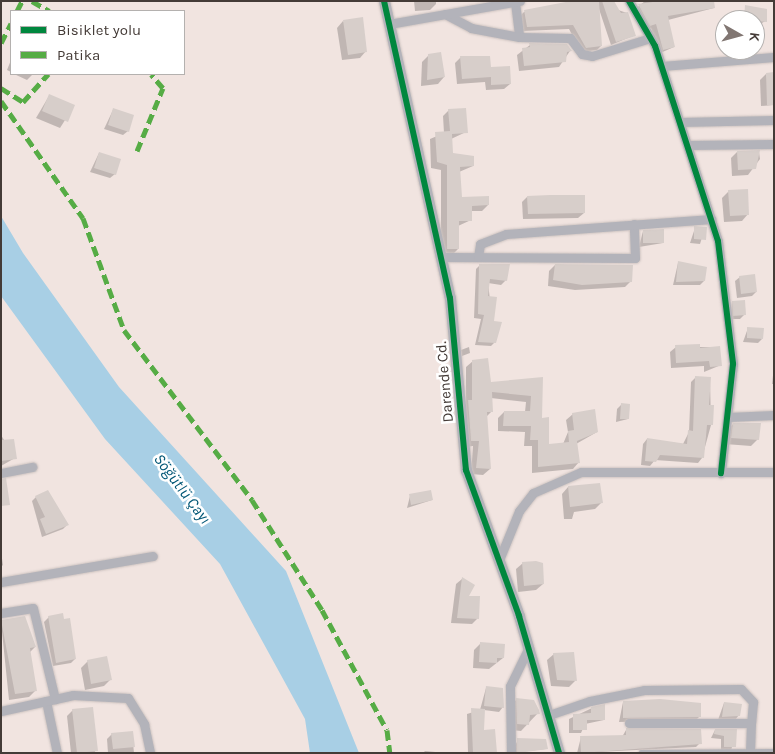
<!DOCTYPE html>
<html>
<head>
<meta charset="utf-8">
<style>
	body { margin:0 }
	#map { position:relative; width:775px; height:754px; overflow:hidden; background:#f1e4e0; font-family:Karla,sans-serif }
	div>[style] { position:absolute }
	.water>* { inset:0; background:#a8cfe5 }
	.shadow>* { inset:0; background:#0003 }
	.building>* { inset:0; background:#d7ceca }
	.roads { filter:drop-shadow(0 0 1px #cdc3c0) drop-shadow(0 0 1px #cdc3c0) }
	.service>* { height:4.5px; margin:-2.25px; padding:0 2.25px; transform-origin:2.25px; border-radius:2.25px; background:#b3b3ba }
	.minor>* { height:9px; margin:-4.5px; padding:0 4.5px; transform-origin:4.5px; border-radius:4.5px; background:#b3b3ba }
	.tertiary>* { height:11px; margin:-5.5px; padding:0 5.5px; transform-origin:5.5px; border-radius:5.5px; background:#b3b3ba }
	.quiet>* { height:5px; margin-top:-2.5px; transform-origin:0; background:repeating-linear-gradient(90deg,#56ac45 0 10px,transparent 0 15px) }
	.cycleway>* { height:6px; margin:-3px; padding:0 3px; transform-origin:3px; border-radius:3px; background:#00873e }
	span { translate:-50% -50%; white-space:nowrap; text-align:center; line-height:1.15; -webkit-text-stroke:5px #fff; paint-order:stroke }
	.street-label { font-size:15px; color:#443b37 }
	.water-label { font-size:16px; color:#005675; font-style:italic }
	.frame { position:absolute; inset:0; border:2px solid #443b37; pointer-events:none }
	.legend { position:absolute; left:10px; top:10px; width:175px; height:65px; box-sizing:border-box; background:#fff; border:1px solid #b4b1af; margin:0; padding:6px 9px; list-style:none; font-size:15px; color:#443b37 }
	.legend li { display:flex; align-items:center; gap:10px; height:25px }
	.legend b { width:25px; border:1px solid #b4b1af }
	.north { position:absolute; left:715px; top:10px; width:50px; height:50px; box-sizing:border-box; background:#fff; border:1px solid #b4b1af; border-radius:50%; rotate:97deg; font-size:14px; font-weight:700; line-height:20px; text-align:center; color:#443b37 }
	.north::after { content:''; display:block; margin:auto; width:18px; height:22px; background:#817672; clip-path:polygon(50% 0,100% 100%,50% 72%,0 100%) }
</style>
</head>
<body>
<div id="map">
	<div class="water">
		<div style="clip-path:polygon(1px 216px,23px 253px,119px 387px,286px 571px,359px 753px,310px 753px,305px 719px,220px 564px,105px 439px,1px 296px)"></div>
	</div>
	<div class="shadow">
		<div style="clip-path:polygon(414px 1px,436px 1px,436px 4px,430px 10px,415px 11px)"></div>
		<div style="clip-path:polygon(568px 1px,612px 1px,615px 9px,627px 13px,635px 35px,611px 45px,599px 9px,601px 46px,597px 50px,581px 52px,569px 29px,523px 31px,520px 16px,524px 12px,567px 6px)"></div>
		<div style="clip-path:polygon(645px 1px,699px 1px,714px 8px,668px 20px,674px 47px,658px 54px,651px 28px,646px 30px,634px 10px)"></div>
		<div style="clip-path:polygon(746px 7px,766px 21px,755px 26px,755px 20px,741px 20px)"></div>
		<div style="clip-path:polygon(343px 21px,366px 51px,360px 58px,342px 60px,337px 28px)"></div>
		<div style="clip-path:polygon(530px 45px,570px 51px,559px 67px,519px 71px,517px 55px)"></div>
		<div style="clip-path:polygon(429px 55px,444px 77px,438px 84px,421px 86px,422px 62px)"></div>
		<div style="clip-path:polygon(461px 57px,490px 68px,510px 84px,504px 89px,486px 90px,485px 82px,457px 84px,455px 63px)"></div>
		<div style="clip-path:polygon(11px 60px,11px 72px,7px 70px)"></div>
		<div style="clip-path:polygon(14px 74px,33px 74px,27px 80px)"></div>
		<div style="clip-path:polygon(766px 74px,774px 105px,761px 106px,760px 80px)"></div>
		<div style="clip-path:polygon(49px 96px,74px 106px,60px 128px,36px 118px)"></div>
		<div style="clip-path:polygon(113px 110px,128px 131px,123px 135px,104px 129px)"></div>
		<div style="clip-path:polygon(449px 110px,466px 132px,451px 139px,452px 154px,473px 166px,459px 172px,460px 198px,488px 205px,482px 211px,471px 211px,471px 220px,458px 226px,458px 249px,452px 255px,441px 255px,441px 170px,431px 168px,430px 139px,444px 133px,443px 116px)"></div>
		<div style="clip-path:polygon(737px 152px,759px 152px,760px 159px,748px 175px,732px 176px,731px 158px)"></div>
		<div style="clip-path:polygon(99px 153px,115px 174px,110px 178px,90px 172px)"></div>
		<div style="clip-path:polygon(729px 191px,748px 214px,742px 221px,724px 222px,722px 198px)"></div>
		<div style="clip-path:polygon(527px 197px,584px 213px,578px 218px,523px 219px,522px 202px)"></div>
		<div style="clip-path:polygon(695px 228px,705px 228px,700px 244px,690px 243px)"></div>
		<div style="clip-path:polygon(643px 231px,663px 243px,639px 247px)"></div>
		<div style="clip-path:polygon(678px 263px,704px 281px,700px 285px,673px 285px)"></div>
		<div style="clip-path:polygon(480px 265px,506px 280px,501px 285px,488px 283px,495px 342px,491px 346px,475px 345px,481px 319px,474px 318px,476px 269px)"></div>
		<div style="clip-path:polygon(555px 265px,631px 281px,625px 287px,575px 290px,548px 286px,549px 271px)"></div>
		<div style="clip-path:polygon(740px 277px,756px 292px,752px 296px,737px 298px,735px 281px)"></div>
		<div style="clip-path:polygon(732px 302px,745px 314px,740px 319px,730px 319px)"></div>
		<div style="clip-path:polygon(748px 328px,762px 339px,758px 343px,743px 342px)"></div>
		<div style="clip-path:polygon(469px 347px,470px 353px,462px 356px,461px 350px)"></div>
		<div style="clip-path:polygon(676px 347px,719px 347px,721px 365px,704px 372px,704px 366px,671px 368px,670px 352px)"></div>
		<div style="clip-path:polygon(473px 361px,490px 383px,542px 378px,541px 419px,548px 446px,563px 444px,568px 432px,566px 420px,573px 414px,597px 432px,576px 444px,579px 462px,573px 469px,532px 473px,532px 446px,524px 446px,525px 432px,498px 431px,498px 418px,504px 412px,525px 412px,526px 402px,491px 398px,492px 411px,486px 417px,490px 469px,483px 475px,471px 474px,473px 446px,465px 447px,462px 407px,466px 403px,466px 367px)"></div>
		<div style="clip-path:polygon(774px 367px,774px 384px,772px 384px)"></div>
		<div style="clip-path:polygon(696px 377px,710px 378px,711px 425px,702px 458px,698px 463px,655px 460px,650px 466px,641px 465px,643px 444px,647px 439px,683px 444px,689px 432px,691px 382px)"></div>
		<div style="clip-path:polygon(621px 405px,628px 419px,616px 422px,617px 409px)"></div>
		<div style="clip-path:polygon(733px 424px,758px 439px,751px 446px,725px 444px,727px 431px)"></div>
		<div style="clip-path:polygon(1px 435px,15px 458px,1px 466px)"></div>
		<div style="clip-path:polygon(599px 484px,601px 503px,595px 509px,574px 512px,572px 519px,564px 519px,562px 494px,568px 487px)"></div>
		<div style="clip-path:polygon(410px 496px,432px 500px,407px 508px)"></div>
		<div style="clip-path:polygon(36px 497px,67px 525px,63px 529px,42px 537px,32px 501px)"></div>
		<div style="clip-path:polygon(1px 552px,3px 565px,1px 567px)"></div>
		<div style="clip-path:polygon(523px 563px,543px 584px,536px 590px,518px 592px,516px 569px)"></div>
		<div style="clip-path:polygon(462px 579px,478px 618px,472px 624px,451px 623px,456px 584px)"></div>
		<div style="clip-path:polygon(24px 617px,35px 647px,30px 652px,35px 691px,29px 697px,9px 700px,1px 622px)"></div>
		<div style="clip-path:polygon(49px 617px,75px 659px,71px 663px,53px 666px,44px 622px)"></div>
		<div style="clip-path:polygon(481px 643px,503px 658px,489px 669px,473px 668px,474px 650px)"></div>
		<div style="clip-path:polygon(554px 654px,576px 680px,569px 687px,551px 686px,547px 660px)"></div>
		<div style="clip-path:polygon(88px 661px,110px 680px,104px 686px,85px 690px,81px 668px)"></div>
		<div style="clip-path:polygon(486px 688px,503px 707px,499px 712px,484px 710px,482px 732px,494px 753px,468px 753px,467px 714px,480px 710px)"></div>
		<div style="clip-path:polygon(517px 699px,538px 713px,521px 731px,511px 730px,510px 706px)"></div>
		<div style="clip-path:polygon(623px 702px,700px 716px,696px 720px,619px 722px)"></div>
		<div style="clip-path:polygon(724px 703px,739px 715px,735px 720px,718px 720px)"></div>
		<div style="clip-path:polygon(592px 708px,604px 720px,585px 724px,581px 733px,569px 733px,569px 719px)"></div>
		<div style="clip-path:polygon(73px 710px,96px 750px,94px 753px,71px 753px,67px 716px)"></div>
		<div style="clip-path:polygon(626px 730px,700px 743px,696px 747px,577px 753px,581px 737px,622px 737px)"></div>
		<div style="clip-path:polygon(715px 730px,736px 730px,731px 751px,721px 751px,721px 739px,711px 738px)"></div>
		<div style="clip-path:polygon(132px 732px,134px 753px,108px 753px,107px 739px,112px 734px)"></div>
		<div style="clip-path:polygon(518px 740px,546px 749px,511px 753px)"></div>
		<div style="clip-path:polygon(425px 751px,446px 753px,423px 753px)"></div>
	</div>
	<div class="building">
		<div style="clip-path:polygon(571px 1px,599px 1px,602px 46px,586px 48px,573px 25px,527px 27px,524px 10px)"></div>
		<div style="clip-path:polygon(602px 1px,614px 1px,621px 13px,628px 12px,636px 36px,616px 42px)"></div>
		<div style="clip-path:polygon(660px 1px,714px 1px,715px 8px,668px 16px,675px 47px,663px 50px,656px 24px,650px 26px,638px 4px)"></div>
		<div style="clip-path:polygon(745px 5px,767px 9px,767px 22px,744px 20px)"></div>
		<div style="clip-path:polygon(363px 17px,367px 52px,348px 55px,343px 20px)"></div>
		<div style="clip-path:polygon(529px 43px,567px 44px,572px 51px,567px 52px,566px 62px,524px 66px,522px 48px,530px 47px)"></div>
		<div style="clip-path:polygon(441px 52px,445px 77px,427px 80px,428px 54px)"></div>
		<div style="clip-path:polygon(460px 56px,490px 56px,491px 67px,510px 66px,511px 84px,491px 85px,491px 77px,462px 79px)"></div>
		<div style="clip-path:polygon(774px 72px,774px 105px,767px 105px,766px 73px)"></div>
		<div style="clip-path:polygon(49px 94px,75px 105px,68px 122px,42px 111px)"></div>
		<div style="clip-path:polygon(113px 108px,134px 115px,129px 132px,108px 125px)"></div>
		<div style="clip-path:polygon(466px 108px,468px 133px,452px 134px,453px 153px,474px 156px,474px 166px,460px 167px,462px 197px,489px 196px,489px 205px,472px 206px,472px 221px,459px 221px,459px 249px,447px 249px,447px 165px,437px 162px,435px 132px,450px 131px,448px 109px)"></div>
		<div style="clip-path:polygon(760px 150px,756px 169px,738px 170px,737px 151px)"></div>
		<div style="clip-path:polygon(99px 152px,121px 159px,116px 175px,94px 168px)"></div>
		<div style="clip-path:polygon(748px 189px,749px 215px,730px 216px,728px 190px)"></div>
		<div style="clip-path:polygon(550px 195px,585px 195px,585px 213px,528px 214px,527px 196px)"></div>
		<div style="clip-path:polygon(694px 226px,707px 227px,706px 240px,694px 239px)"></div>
		<div style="clip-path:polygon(664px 229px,664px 243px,643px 243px,643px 230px)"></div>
		<div style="clip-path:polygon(678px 261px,707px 267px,705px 281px,676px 282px)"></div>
		<div style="clip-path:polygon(479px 264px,510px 264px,507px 281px,490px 279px,488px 296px,497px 297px,494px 321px,502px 322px,496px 343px,478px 342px,484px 315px,478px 314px)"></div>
		<div style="clip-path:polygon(555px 264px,633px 265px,632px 282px,582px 285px,553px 280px)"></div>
		<div style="clip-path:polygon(755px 274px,757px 292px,741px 294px,739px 276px)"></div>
		<div style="clip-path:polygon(745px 300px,746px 315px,733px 316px,732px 301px)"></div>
		<div style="clip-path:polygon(747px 327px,764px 328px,763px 339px,747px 338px)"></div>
		<div style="clip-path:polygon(700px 344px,700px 348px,720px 346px,722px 366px,710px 367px,709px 361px,676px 363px,675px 345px)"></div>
		<div style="clip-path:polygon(488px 358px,491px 382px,543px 377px,542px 418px,549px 417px,549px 444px,569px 442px,568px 431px,574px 430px,572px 413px,595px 409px,598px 432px,577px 441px,580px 463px,538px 467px,538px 440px,530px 440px,531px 426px,503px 426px,504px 411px,530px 411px,531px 396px,492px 392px,493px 412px,487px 412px,491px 469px,476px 468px,479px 441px,471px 441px,468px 400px,472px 400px,472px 360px)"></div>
		<div style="clip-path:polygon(695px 376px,711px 377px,709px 405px,714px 405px,713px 425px,707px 425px,704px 458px,660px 455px,656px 462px,645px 461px,647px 438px,687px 444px,688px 430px,693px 431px)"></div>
		<div style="clip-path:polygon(621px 403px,630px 404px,629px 419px,620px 419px)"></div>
		<div style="clip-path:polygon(733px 423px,761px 423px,759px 440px,731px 438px)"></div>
		<div style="clip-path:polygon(14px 439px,17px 459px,1px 461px,1px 440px)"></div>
		<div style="clip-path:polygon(6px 478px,10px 505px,1px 506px,1px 479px)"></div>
		<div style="clip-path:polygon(600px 483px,603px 503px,570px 507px,568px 486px)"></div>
		<div style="clip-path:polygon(48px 490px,69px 525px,46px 534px,40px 519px,45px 517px,35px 496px)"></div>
		<div style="clip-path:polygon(431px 490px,433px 500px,411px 505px,409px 494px)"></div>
		<div style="clip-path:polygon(536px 561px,543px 563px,544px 584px,524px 586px,522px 562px)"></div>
		<div style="clip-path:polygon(462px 577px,475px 585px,469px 596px,480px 596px,479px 619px,457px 618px)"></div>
		<div style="clip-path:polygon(63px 613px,64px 619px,70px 618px,76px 659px,56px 663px,48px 616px)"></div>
		<div style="clip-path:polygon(25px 616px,36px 647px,30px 648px,37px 691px,15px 694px,1px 620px)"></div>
		<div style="clip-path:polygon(480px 642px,505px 644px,504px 658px,497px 658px,497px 663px,479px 662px)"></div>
		<div style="clip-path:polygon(574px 652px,577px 681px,557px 680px,553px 653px)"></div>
		<div style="clip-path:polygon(107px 656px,112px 680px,91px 684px,87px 660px)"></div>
		<div style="clip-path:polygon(486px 686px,503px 688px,504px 708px,484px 706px)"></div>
		<div style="clip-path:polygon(516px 698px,534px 700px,539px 710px,540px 714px,530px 715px,529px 725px,517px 724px)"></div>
		<div style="clip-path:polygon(660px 699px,701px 703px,701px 717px,623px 718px,623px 701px)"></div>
		<div style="clip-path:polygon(724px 702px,742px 704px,740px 716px,722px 717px)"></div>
		<div style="clip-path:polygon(605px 704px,605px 720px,587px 720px,587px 730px,573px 730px,573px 714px,591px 713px,591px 707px)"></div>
		<div style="clip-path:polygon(93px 707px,98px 751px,77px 753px,72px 709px)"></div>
		<div style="clip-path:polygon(471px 708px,485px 709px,484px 730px,495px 729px,497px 753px,473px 753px)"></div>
		<div style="clip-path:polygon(626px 728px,701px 729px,702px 744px,581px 753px,580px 736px,626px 735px)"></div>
		<div style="clip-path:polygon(715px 729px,737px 729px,736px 747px,724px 747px,724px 736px,714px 734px)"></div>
		<div style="clip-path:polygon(133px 731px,135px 747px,113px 749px,111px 733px)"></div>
		<div style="clip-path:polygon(517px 738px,546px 739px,548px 749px,517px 753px)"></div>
	</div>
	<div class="roads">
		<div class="service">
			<div style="left:641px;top:752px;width:133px;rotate:-0.4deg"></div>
		</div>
		<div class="minor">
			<div style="left:629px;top:1px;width:52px;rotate:60deg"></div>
			<div style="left:655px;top:46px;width:205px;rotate:72.1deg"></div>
			<div style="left:718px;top:241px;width:124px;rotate:83deg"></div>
			<div style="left:733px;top:364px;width:110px;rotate:96.3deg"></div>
			<div style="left:515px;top:2px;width:35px;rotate:83deg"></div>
			<div style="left:519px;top:37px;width:51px;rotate:1.1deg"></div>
			<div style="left:570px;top:38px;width:20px;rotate:53deg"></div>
			<div style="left:582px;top:54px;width:10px;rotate:11deg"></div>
			<div style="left:592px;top:56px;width:61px;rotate:-17.2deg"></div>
			<div style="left:445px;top:14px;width:30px;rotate:28deg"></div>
			<div style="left:471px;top:28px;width:49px;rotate:10.6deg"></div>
			<div style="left:389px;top:24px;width:133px;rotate:-10deg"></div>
			<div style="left:662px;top:66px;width:112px;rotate:-4.6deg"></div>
			<div style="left:680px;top:122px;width:94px;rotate:-1.2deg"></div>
			<div style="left:688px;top:145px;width:86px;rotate:-0.7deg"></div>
			<div style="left:441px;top:257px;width:194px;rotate:0.3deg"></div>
			<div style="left:635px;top:258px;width:34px;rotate:-92deg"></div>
			<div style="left:478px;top:257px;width:13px;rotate:-81deg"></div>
			<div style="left:480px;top:244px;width:28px;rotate:-21deg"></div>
			<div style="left:506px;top:234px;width:206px;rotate:-4.2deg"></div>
			<div style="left:728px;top:417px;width:46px;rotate:-2.5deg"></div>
			<div style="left:1px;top:473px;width:32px;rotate:-11deg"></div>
			<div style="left:499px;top:560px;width:53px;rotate:-67.8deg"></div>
			<div style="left:519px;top:511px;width:23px;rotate:-52deg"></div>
			<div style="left:533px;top:493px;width:52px;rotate:-23.6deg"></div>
			<div style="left:581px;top:472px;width:193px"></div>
			<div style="left:1px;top:582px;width:154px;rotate:-9.7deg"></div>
			<div style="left:1px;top:613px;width:32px;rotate:-9deg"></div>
			<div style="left:33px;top:608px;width:94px;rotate:76.4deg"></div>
			<div style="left:46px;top:701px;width:53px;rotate:78.1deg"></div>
			<div style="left:1px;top:711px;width:74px;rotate:-12.5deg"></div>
			<div style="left:73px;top:695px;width:55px;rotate:3.1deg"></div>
			<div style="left:128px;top:698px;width:31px;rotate:58deg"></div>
			<div style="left:144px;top:724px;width:30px;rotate:78deg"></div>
			<div style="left:549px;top:715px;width:43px;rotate:-18.9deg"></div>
			<div style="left:590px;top:701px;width:55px;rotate:-11.5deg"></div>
			<div style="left:644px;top:690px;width:97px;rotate:-0.6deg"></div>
			<div style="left:741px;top:689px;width:18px;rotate:47deg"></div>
			<div style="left:753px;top:702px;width:21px;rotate:95deg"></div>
			<div style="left:629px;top:723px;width:122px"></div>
			<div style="left:751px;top:723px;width:30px;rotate:92deg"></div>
			<div style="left:511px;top:753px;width:67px;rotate:-90.9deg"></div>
			<div style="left:510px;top:686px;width:43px;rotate:-64deg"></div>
		</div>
		<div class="tertiary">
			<div style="left:384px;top:1px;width:304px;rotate:77.5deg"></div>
			<div style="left:450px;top:298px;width:173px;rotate:84.7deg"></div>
			<div style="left:466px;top:470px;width:155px;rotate:70deg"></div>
			<div style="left:519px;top:616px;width:143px;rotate:73.7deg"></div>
		</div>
	</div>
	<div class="quiet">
		<div style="left:32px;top:1px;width:20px;rotate:30deg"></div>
		<div style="left:17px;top:11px;width:11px;rotate:-63deg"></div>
		<div style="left:1px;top:43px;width:22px;rotate:-63deg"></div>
		<div style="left:1px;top:88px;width:26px;rotate:32deg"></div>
		<div style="left:23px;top:102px;width:38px;rotate:-48deg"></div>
		<div style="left:1px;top:101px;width:143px;rotate:55deg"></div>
		<div style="left:83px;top:218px;width:119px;rotate:69.9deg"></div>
		<div style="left:124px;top:330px;width:213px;rotate:53deg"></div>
		<div style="left:252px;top:500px;width:130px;rotate:57.5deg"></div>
		<div style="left:322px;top:610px;width:136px;rotate:61.6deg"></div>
		<div style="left:387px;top:730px;width:23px;rotate:83deg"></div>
		<div style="left:137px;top:151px;width:68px;rotate:-67.6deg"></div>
		<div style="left:163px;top:88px;width:18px;rotate:-131deg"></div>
	</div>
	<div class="cycleway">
		<div style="left:384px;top:1px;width:304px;rotate:77.5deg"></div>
		<div style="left:450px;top:298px;width:173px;rotate:84.7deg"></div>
		<div style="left:466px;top:470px;width:155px;rotate:70deg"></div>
		<div style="left:519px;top:616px;width:143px;rotate:73.7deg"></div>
		<div style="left:629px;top:1px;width:52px;rotate:60deg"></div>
		<div style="left:655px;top:46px;width:205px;rotate:72.1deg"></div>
		<div style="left:718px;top:241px;width:124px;rotate:83deg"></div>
		<div style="left:733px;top:364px;width:110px;rotate:96.3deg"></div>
	</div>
	<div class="street-label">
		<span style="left:445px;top:382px;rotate:-95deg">Darende Cd.</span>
	</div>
	<div class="water-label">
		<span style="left:182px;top:489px;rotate:53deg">Söğütlü Çayı</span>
	</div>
	<div class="frame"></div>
	<ul class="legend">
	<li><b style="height:6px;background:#00873e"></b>Bisiklet yolu</li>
	<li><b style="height:6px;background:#56ac45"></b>Patika</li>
	</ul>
	<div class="north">K</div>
</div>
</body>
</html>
